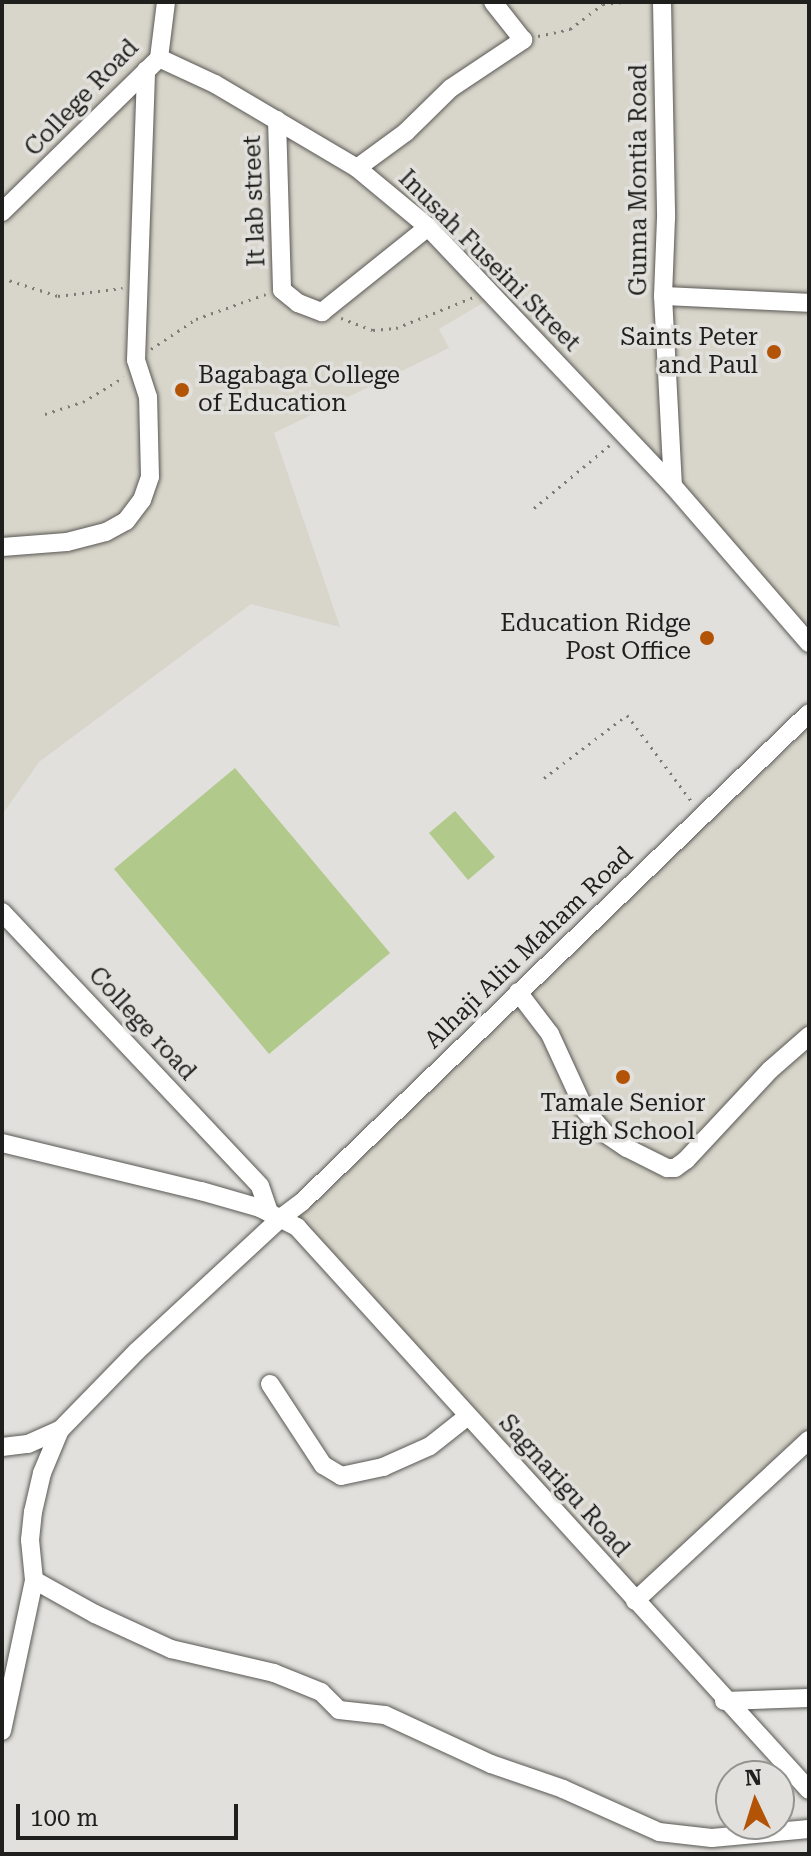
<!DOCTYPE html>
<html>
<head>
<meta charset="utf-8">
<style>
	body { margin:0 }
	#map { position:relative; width:811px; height:1856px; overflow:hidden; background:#e1e0dc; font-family:"Roboto Serif",serif }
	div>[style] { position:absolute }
	.built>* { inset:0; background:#d8d5ca }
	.green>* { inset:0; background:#b1ca8b }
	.path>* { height:3px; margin-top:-1.5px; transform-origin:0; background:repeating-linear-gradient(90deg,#7c7b78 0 2px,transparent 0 8px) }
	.roads { filter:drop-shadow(0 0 2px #595854) drop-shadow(0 0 2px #595854) }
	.minor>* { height:18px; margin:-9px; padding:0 9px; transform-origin:9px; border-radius:9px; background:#fff }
	.dots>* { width:22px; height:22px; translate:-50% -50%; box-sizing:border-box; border:4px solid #e1e0dc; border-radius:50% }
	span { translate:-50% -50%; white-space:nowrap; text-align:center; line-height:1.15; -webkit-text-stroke:7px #e1e0dc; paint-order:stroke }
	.street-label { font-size:24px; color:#1f1f1d }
	.poi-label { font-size:24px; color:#1f1f1d }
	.right { translate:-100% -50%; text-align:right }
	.left { translate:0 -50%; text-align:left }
	.frame { position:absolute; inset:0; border:4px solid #1f1f1d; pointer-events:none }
	.north { position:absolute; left:715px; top:1760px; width:80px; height:80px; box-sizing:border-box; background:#e1e0dc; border:2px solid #939390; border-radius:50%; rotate:356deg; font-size:22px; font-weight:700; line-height:32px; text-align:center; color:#1f1f1d }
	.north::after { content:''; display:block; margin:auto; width:28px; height:36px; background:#b25306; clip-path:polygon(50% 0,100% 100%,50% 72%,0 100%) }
	.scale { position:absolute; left:16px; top:1804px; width:222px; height:36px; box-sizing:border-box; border:4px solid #1f1f1d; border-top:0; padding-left:10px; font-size:24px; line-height:28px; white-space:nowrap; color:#1f1f1d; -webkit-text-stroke:6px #e1e0dc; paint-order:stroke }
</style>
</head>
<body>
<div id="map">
	<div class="built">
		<div style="clip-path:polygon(2px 2px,809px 2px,809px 632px,498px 294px,439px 329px,449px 348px,274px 433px,340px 627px,251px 604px,39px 762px,2px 815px)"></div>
		<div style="clip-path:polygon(809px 728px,809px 1430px,635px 1588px,296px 1213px)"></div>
	</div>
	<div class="green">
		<div style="clip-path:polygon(235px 768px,390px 953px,269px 1054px,114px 869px)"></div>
		<div style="clip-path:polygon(455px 811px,495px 857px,468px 880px,429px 833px)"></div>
	</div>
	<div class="path">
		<div style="left:538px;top:36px;width:33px;rotate:-12deg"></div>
		<div style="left:570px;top:29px;width:41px;rotate:-37.1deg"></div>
		<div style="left:603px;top:4px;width:20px;rotate:-6deg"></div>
		<div style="left:2px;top:278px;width:59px;rotate:17.8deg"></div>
		<div style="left:58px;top:296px;width:65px;rotate:-7deg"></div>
		<div style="left:341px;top:318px;width:34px;rotate:21deg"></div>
		<div style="left:373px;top:330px;width:23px;rotate:-5deg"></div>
		<div style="left:396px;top:328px;width:84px;rotate:-21.7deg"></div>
		<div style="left:151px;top:349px;width:54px;rotate:-33.7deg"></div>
		<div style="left:196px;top:319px;width:74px;rotate:-19.7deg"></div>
		<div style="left:45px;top:414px;width:40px;rotate:-18deg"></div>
		<div style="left:83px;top:402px;width:48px;rotate:-31.4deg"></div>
		<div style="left:534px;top:508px;width:100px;rotate:-39.7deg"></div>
		<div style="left:544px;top:778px;width:104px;rotate:-37.2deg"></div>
		<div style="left:627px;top:715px;width:109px;rotate:53.2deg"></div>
	</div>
	<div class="roads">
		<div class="minor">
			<div style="left:662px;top:2px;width:216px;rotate:88.9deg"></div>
			<div style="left:666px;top:218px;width:78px;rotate:92.2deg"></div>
			<div style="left:663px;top:296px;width:190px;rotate:87deg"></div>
			<div style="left:159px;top:58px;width:62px;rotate:24.9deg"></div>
			<div style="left:215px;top:84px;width:165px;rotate:30.6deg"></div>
			<div style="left:357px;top:168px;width:92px;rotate:39.7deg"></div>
			<div style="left:428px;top:227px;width:357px;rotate:46.6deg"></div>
			<div style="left:673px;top:486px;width:208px;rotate:49.1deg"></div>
			<div style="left:277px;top:120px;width:170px;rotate:88.3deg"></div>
			<div style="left:282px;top:290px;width:21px;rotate:39deg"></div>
			<div style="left:298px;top:303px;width:26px;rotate:21deg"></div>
			<div style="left:322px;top:312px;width:136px;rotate:-38.7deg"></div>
			<div style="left:357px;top:168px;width:61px;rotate:-36.3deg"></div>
			<div style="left:406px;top:132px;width:63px;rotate:-44.4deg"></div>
			<div style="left:451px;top:88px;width:87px;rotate:-33.7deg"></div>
			<div style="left:523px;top:40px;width:48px;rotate:-128.3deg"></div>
			<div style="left:2px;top:212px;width:220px;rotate:-44.4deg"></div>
			<div style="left:159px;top:58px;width:56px;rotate:-82.9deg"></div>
			<div style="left:663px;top:296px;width:146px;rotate:2.7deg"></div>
			<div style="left:2px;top:547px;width:65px;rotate:-4.4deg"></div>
			<div style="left:67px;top:542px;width:40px;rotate:-14.4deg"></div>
			<div style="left:106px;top:532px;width:23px;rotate:-29deg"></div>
			<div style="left:126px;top:521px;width:26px;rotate:-53deg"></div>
			<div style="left:142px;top:500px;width:24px;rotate:-71deg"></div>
			<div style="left:150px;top:477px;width:80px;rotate:-91.4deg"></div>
			<div style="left:148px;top:397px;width:39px;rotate:-108deg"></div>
			<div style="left:136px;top:360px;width:290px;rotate:-88deg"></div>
			<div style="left:2px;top:912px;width:376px;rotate:46.7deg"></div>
			<div style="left:260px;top:1186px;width:28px;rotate:71deg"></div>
			<div style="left:518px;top:992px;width:53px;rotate:52.7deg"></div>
			<div style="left:550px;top:1034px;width:84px;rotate:65.3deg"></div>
			<div style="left:585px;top:1110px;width:32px;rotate:49deg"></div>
			<div style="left:606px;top:1134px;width:25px;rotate:34deg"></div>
			<div style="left:627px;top:1148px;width:45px;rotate:26.6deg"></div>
			<div style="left:667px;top:1168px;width:8px"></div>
			<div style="left:675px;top:1168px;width:14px;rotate:-36deg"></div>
			<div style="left:686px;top:1160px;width:123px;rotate:-47deg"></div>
			<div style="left:770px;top:1070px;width:52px;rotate:-41.1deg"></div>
			<div style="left:2px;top:1143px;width:205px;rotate:13.6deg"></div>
			<div style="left:201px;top:1191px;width:61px;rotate:16.1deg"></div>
			<div style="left:260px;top:1208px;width:42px;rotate:27.2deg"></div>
			<div style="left:297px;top:1227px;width:761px;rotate:47.72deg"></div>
			<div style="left:270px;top:1384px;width:97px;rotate:56.8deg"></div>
			<div style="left:323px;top:1465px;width:21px;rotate:31deg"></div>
			<div style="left:341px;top:1476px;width:43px;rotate:-12.1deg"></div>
			<div style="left:383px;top:1467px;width:51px;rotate:-24.1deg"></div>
			<div style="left:430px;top:1446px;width:48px;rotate:-38.3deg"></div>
			<div style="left:2px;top:1447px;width:26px;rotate:-7deg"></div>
			<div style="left:28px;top:1444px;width:35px;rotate:-24deg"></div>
			<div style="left:34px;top:1580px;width:70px;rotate:29.1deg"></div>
			<div style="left:95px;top:1614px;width:84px;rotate:24.7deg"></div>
			<div style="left:171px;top:1649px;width:106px;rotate:13.1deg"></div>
			<div style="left:274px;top:1673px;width:51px;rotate:22deg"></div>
			<div style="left:321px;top:1692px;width:25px;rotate:45deg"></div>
			<div style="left:339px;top:1710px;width:46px;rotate:6.2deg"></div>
			<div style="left:385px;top:1715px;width:117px;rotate:24.8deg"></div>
			<div style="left:491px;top:1764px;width:76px;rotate:19.1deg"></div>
			<div style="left:563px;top:1789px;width:105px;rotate:24.1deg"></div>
			<div style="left:659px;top:1832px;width:53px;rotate:6.5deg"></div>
			<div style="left:712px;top:1838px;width:97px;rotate:-5.3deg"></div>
			<div style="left:635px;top:1601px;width:237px;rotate:-42.8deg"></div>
			<div style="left:724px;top:1701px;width:85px;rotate:-2deg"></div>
			<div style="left:2px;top:1731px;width:154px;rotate:-78deg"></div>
			<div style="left:34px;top:1580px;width:40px;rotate:-95.7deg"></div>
			<div style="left:30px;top:1540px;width:28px;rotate:-84deg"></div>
			<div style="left:33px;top:1512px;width:40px;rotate:-77deg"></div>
			<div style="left:42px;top:1473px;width:47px;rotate:-67.3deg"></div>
			<div style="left:60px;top:1430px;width:109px;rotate:-45.7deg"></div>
			<div style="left:136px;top:1352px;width:199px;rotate:-42.8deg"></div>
			<div style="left:282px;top:1217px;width:25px;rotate:-37deg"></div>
			<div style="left:302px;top:1202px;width:704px;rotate:-43.96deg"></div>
		</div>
	</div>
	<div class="dots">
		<div style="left:774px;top:352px;background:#b25306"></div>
		<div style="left:182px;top:390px;background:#b25306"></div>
		<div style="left:707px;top:638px;background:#b25306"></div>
		<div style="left:623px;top:1077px;background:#b25306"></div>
	</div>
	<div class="street-label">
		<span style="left:82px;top:98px;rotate:-46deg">College Road</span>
		<span style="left:639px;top:180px;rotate:-90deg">Gunna Montia Road</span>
		<span style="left:255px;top:201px;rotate:-92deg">It lab street</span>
		<span style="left:489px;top:261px;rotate:45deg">Inusah Fuseini Street</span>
		<span style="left:529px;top:948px;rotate:-44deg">Alhaji Aliu Maham Road</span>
		<span style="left:142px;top:1024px;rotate:47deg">College road</span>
		<span style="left:564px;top:1486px;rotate:48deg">Sagnarigu Road</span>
	</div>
	<div class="poi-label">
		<span class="right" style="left:758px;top:352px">Saints Peter<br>and Paul</span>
		<span class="left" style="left:198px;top:390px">Bagabaga College<br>of Education</span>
		<span class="right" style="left:691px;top:638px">Education Ridge<br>Post Office</span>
		<span style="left:623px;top:1118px">Tamale Senior<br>High School</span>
	</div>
	<div class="frame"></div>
	<div class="north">N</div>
	<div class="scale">100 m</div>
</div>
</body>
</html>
